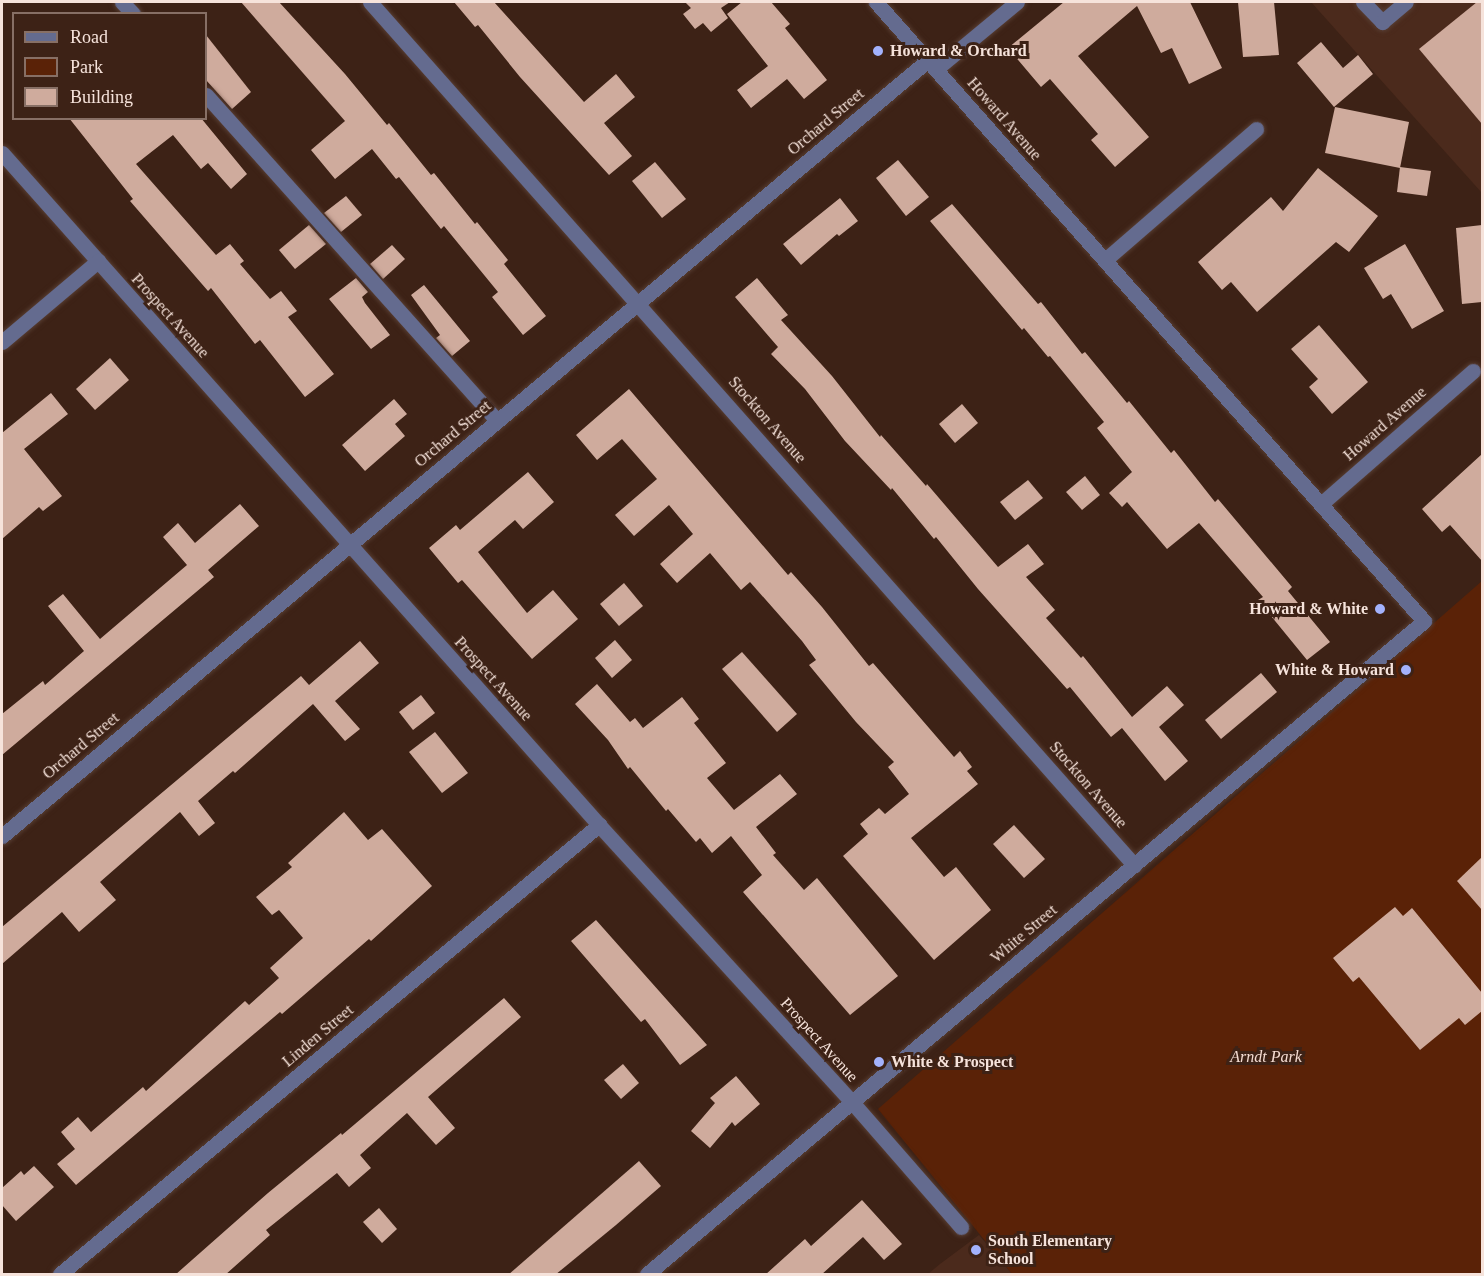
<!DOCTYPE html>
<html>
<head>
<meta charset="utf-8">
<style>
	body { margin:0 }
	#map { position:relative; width:1484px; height:1276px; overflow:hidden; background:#3d2216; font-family:Georgia,serif }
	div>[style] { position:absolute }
	.built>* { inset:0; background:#4b2a1c }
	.green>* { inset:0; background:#5a2207 }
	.building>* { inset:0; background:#cfab9d }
	.roads { filter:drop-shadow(0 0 2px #573d32) drop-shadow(0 0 2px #573d32) }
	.minor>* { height:15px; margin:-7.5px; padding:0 7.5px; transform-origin:7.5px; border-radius:7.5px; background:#646b8f }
	.dots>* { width:16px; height:16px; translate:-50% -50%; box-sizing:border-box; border:3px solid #3d2216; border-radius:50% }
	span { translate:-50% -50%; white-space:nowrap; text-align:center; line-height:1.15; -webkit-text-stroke:6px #3d2216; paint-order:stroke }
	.poi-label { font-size:16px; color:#f6e3db; font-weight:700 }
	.left { translate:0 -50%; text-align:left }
	.right { translate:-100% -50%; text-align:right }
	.street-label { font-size:16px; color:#f6e3db }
	.park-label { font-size:16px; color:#f5dcd2; font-style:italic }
	.frame { position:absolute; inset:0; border:3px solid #f6e3db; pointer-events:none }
	.legend { position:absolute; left:12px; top:12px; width:195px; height:108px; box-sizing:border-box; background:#3d2216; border:2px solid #876f65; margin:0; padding:8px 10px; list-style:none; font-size:18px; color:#f6e3db }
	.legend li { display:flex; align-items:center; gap:12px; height:30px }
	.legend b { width:30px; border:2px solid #876f65 }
</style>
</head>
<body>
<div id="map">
	<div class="built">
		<div style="clip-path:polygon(1311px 2px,1482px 2px,1482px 193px)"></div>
		<div style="clip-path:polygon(979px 1235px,1012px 1274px,928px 1274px,940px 1264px)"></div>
	</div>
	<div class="green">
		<div style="clip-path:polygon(1482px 581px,1482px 1274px,1012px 1274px,878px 1109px)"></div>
	</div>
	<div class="building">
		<div style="clip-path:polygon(241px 2px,279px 2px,345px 74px,387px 125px,389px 123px,431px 175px,434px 173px,475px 224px,477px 222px,508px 260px,504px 264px,546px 316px,523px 335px,492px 297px,498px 292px,444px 226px,441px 229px,399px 177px,396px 179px,372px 149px,335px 179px,311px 150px,345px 121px)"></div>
		<div style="clip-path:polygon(454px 2px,494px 2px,584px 102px,616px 74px,635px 97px,604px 123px,632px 156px,609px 175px,520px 77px,478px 25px,475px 27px)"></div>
		<div style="clip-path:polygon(685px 2px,730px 2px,721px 8px,728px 18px,711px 32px,703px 23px,695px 29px,683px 14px,691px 8px)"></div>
		<div style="clip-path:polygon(742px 2px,771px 2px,790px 24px,785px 28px,827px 80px,804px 99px,787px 79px,751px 108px,737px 90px,768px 66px,727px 14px)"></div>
		<div style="clip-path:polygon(1064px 2px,1190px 2px,1222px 68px,1189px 84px,1172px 48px,1161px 53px,1137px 6px,1078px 56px,1149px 137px,1115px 167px,1091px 140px,1098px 134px,1050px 79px,1041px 87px,1008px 48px)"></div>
		<div style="clip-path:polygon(1238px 2px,1274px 2px,1279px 55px,1243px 57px)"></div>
		<div style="clip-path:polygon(1477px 2px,1482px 2px,1482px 124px,1419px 49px)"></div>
		<div style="clip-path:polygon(206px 35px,251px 92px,232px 109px,206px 80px)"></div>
		<div style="clip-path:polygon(1321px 42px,1343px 68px,1358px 55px,1373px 74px,1334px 107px,1297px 63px)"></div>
		<div style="clip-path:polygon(1335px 107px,1409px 122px,1400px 168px,1325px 153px)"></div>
		<div style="clip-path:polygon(69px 118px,201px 118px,247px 174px,231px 189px,208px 163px,201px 169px,173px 135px,136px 164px,216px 255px,230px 244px,244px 261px,240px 264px,270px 299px,281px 291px,297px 311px,288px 317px,334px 374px,305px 397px,260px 340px,255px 344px,211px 288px,208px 291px,130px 201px,133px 199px)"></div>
		<div style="clip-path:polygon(898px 160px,929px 197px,906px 216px,876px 178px)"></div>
		<div style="clip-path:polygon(655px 162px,686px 199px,662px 218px,632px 181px)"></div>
		<div style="clip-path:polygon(1400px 167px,1431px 171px,1427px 196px,1397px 192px)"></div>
		<div style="clip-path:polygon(1318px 168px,1378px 216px,1349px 252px,1336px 242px,1257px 312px,1231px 282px,1222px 290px,1198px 262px,1271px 197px,1283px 211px)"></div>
		<div style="clip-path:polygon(346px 196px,362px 215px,341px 232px,324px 213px)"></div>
		<div style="clip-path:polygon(840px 198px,858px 221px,839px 236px,837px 234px,801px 265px,783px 244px)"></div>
		<div style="clip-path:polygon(952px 204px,1038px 304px,1041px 302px,1082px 354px,1085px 352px,1127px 403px,1129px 401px,1171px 453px,1174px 450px,1215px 502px,1218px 499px,1292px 587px,1288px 591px,1330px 642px,1307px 660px,1258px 600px,1263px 597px,1199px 523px,1167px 549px,1127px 502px,1122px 507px,1109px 493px,1132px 472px,1097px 428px,1104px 422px,1050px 356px,1048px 357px,1024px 328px,1022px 330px,930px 221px)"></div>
		<div style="clip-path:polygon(309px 225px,326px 244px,295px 269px,279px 250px)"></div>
		<div style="clip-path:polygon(1482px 225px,1482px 302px,1462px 304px,1456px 228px)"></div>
		<div style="clip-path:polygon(1405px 244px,1444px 311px,1412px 329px,1391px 294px,1383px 299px,1364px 268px)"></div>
		<div style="clip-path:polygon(392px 245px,405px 259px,383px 279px,370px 264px)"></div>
		<div style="clip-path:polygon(356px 278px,368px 292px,362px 297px,365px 303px,390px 335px,371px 349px,329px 299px)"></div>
		<div style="clip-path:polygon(757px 278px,788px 315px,781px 320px,832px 376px,880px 437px,881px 435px,926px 486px,927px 484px,998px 567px,1028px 544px,1044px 564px,1026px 577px,1055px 610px,1046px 618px,1081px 658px,1083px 656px,1132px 717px,1167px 686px,1184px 705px,1159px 727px,1188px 761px,1165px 781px,1122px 728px,1111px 737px,1070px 687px,1067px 689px,978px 589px,936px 537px,934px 539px,892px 488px,891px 490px,845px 441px,805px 389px,771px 354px,778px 347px,735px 297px)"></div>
		<div style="clip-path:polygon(424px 285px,470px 341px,452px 356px,436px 338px,440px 335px,411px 295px)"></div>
		<div style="clip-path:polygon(1319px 325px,1368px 382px,1332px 414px,1309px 387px,1318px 379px,1291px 349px)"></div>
		<div style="clip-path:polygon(110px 358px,129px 380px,95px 410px,76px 389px)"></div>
		<div style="clip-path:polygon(629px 389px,788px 575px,791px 572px,822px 607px,869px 666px,873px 663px,954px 757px,960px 751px,972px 767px,967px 771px,978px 784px,911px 838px,944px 877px,956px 867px,991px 910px,934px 960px,843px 856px,868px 834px,860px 824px,879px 808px,885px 814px,909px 794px,888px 767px,894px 762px,856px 722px,809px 665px,816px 660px,802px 641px,750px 582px,741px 590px,710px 553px,677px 583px,660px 564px,693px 534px,669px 505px,634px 536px,615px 515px,657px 479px,622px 439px,597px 460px,576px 435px)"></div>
		<div style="clip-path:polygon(51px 393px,68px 414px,24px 449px,62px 496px,43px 511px,39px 507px,2px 539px,2px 433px)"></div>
		<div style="clip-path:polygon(394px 399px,407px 414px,395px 424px,405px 436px,365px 471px,342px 445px)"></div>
		<div style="clip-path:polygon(962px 404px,978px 423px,955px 443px,939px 424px)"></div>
		<div style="clip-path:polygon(1482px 454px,1482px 561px,1450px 525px,1442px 532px,1422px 509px)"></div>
		<div style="clip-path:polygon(528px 472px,554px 502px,523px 529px,515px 520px,478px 552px,527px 613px,553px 590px,578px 619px,532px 659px,462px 580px,458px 583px,429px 548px,456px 525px,460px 530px)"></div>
		<div style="clip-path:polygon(1085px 476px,1100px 495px,1082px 510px,1066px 492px)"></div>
		<div style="clip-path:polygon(1028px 480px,1043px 498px,1015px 520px,1000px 502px)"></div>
		<div style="clip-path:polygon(240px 504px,259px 526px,208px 570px,214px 577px,2px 755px,2px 714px,43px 681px,45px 685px,84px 651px,48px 606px,63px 594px,100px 639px,187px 565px,163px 537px,178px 523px,195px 543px)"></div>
		<div style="clip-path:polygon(624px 583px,643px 606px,619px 626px,600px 604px)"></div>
		<div style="clip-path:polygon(615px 640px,632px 660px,612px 678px,595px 658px)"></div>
		<div style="clip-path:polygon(360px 641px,379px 663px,335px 701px,360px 729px,345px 741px,313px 704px,235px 773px,233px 771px,198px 801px,215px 823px,199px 836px,180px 812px,100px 882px,116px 900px,79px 932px,62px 912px,2px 964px,2px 927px,301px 676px,309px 685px)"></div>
		<div style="clip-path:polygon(742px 652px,797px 714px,777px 732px,722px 669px)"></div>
		<div style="clip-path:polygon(1261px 673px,1277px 692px,1221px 739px,1205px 720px)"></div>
		<div style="clip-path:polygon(597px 684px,630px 722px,635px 718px,643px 728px,682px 697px,699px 719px,694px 723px,726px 763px,707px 778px,734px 810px,780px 774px,797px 794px,756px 827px,776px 853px,773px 855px,804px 890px,817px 878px,898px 976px,850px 1015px,743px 892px,762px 875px,731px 836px,712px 853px,700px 838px,696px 842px,668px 809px,666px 811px,630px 767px,628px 769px,608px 740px,575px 704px)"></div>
		<div style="clip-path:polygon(421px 695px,435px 713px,413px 730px,399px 712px)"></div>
		<div style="clip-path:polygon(435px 732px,468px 773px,442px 793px,409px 752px)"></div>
		<div style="clip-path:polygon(344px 812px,368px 840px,382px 829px,432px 886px,371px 941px,369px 939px,282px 1014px,280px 1012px,76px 1185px,57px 1164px,75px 1149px,61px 1132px,78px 1117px,91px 1132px,143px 1087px,146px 1091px,245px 1001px,249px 1005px,279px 978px,270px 968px,303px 938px,279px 910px,272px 915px,256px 897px,292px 867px,288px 863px)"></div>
		<div style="clip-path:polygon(1014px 825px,1045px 859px,1024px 878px,993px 844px)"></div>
		<div style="clip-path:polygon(1482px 857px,1482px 910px,1457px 881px)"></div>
		<div style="clip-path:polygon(1395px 907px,1403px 916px,1412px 908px,1482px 993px,1482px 1011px,1465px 1025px,1459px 1018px,1420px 1050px,1359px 977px,1353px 982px,1333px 958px)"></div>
		<div style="clip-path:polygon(596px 920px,707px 1045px,680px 1065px,645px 1019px,641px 1022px,571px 941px)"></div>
		<div style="clip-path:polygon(504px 998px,521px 1017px,428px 1097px,455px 1128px,436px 1145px,407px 1113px,360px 1155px,371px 1168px,349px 1187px,337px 1173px,266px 1230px,270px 1235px,225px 1275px,175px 1275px,268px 1193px,341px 1133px,342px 1135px)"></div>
		<div style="clip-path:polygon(623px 1064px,639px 1083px,621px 1099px,604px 1080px)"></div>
		<div style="clip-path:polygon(736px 1076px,760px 1104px,735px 1126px,732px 1122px,710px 1148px,691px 1131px,715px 1103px,710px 1098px)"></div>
		<div style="clip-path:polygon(639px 1161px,661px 1186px,616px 1225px,555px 1275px,508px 1275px)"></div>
		<div style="clip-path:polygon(34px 1166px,54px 1187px,16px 1221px,2px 1205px,2px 1188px,21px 1171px,24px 1175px)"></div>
		<div style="clip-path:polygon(862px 1200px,902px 1244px,884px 1260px,863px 1237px,821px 1275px,765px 1275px,805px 1239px,811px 1246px)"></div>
		<div style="clip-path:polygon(379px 1208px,397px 1229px,382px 1243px,363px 1222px)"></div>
	</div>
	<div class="roads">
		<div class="minor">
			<div style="left:122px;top:2px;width:16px;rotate:47deg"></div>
			<div style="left:370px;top:2px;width:1153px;rotate:48.48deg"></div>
			<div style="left:1363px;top:2px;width:28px;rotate:46deg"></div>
			<div style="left:1382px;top:22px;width:31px;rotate:-40deg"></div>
			<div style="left:936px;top:69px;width:105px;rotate:-39.6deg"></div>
			<div style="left:206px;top:95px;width:437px;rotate:48.2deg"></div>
			<div style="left:2px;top:153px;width:899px;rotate:48.38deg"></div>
			<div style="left:599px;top:825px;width:375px;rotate:47.6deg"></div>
			<div style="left:852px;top:1102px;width:166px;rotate:48.9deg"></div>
			<div style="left:1105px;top:260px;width:200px;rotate:-40.9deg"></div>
			<div style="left:2px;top:342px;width:126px;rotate:-40.2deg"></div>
			<div style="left:1321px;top:504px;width:202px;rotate:-41.2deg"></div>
			<div style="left:2px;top:836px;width:1208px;rotate:-39.96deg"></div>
			<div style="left:60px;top:1274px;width:702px;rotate:-39.8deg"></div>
			<div style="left:647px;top:1274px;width:1015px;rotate:-40.04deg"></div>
			<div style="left:1424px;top:621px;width:827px;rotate:-131.52deg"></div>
		</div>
	</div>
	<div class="dots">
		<div style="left:878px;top:51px;background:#a3b2fc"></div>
		<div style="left:1380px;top:609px;background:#a3b2fc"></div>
		<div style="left:1406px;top:670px;background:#a3b2fc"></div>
		<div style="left:879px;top:1062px;background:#a3b2fc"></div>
		<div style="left:976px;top:1250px;background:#a3b2fc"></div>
	</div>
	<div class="poi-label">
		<span class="left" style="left:890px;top:51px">Howard &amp; Orchard</span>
		<span class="right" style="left:1368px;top:609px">Howard &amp; White</span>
		<span class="right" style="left:1394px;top:670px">White &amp; Howard</span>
		<span class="left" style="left:891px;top:1062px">White &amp; Prospect</span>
		<span class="left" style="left:988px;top:1250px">South Elementary<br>School</span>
	</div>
	<div class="street-label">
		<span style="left:1004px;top:119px;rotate:49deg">Howard Avenue</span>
		<span style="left:826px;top:122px;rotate:-40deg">Orchard Street</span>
		<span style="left:170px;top:316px;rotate:48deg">Prospect Avenue</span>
		<span style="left:767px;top:420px;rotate:49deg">Stockton Avenue</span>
		<span style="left:1385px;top:424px;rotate:-41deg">Howard Avenue</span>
		<span style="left:453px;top:434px;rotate:-40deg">Orchard Street</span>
		<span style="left:493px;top:679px;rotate:48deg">Prospect Avenue</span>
		<span style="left:81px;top:746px;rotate:-40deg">Orchard Street</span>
		<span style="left:1088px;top:785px;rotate:49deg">Stockton Avenue</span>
		<span style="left:1024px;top:934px;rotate:-40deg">White Street</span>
		<span style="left:318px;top:1036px;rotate:-40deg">Linden Street</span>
		<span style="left:819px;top:1040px;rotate:48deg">Prospect Avenue</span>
	</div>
	<div class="park-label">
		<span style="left:1266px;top:1057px">Arndt Park</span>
	</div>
	<div class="frame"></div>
	<ul class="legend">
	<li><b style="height:8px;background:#646b8f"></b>Road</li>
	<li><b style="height:16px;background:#5a2207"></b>Park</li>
	<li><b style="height:16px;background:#cfab9d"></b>Building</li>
	</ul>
</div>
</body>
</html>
